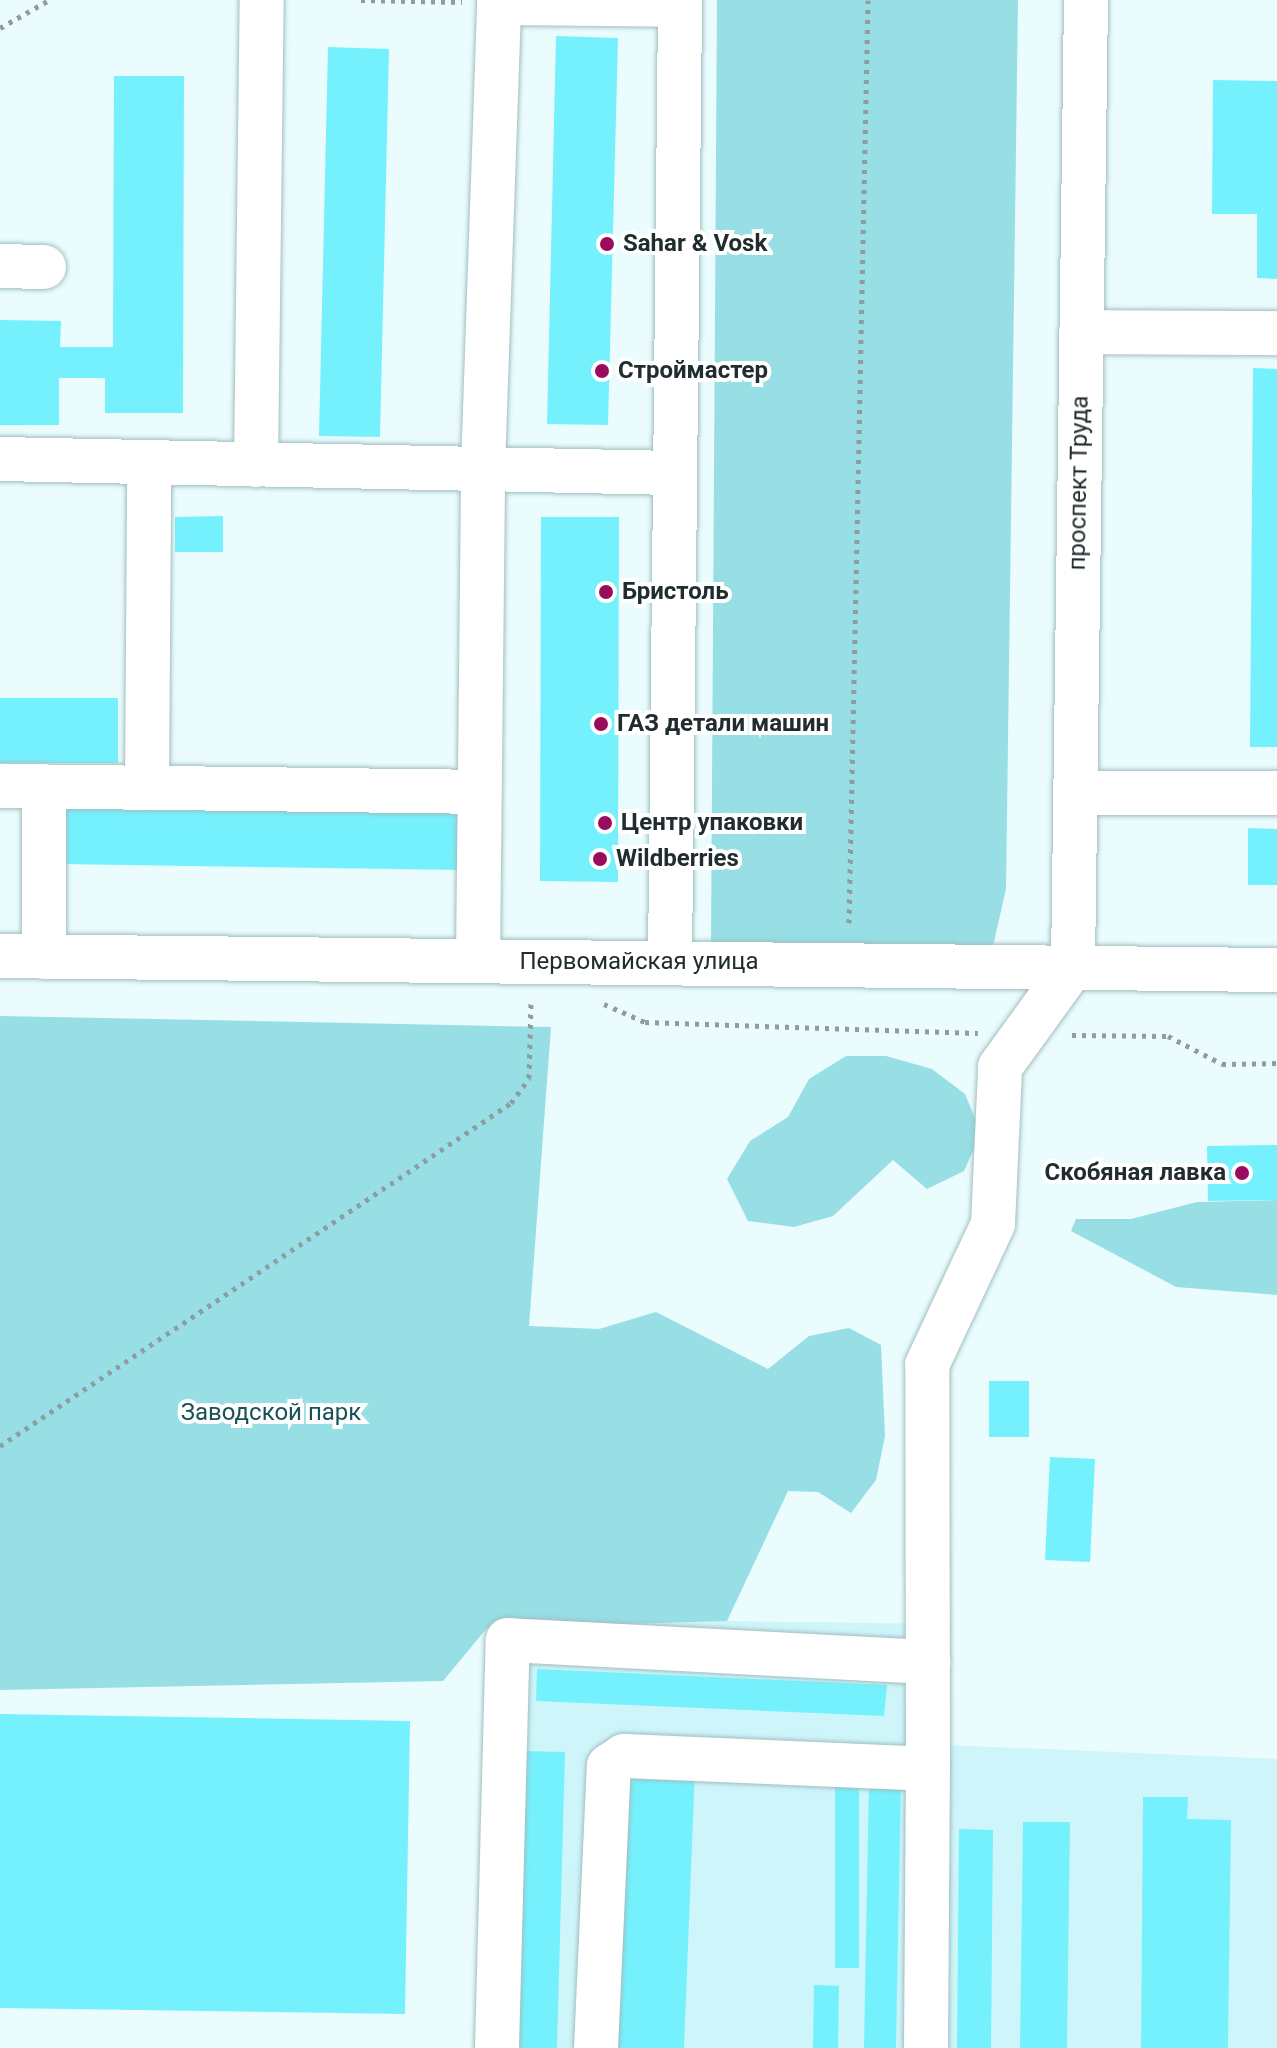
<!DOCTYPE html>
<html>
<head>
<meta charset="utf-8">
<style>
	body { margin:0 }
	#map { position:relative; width:1277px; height:2048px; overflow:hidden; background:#eafcfd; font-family:Roboto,sans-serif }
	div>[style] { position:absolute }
	.built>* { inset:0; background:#cef6fa }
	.green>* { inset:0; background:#97dee5 }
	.building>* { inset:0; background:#75f1fd }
	.path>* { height:5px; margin-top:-2.5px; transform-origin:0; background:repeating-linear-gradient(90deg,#8e9d9e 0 4px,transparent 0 10px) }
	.roads { filter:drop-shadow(0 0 2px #a1bec1) drop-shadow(0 0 2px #a1bec1) }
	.minor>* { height:44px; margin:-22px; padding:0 22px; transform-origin:22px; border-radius:22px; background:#fff }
	.dots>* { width:22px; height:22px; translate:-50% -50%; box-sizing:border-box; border:4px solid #fff; border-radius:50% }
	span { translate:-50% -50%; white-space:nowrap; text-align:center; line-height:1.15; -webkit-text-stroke:8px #fff; paint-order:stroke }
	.poi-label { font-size:24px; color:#202c2d; font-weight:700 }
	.left { translate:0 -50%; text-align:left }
	.right { translate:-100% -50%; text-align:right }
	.street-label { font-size:24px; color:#202c2d }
	.park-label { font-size:24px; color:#195155 }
</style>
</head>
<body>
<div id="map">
	<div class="built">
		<div style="clip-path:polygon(727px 1621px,951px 1624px,949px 1745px,1277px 1759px,1277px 2048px,478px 2048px,486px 1628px)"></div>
	</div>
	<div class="green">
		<div style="clip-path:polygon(717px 0,1018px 0,1006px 889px,993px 946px,711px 943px)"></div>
		<div style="clip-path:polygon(0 1016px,551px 1027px,529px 1326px,599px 1329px,656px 1312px,768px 1369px,809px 1336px,849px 1328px,881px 1345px,885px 1436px,876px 1480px,851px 1513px,818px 1492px,788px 1491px,727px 1621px,487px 1628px,443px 1681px,0 1690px)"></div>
		<div style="clip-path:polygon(846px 1056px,886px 1056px,932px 1069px,965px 1094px,981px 1133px,964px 1171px,927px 1189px,893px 1160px,833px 1216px,794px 1227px,748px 1221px,727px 1179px,750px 1141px,788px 1117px,809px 1079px)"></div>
		<div style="clip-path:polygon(1277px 1200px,1277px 1295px,1176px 1287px,1071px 1231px,1076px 1219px,1131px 1219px,1197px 1202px)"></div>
	</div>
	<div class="building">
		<div style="clip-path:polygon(556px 36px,618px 38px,608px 425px,547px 424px)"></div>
		<div style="clip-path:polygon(328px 47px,389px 49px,380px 437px,319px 436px)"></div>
		<div style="clip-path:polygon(114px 76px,184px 76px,183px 413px,105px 413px,105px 378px,59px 378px,59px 425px,0 425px,0 320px,61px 321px,60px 347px,113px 347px)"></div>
		<div style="clip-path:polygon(1213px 80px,1277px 81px,1277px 279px,1257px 278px,1257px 214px,1212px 214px)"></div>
		<div style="clip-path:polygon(1253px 368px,1277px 369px,1277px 747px,1250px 747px)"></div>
		<div style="clip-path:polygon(223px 516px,223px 552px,175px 552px,175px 517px)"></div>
		<div style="clip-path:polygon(541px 517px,619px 517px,618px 882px,540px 881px)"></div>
		<div style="clip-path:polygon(0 698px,118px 698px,118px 763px,0 763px)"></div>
		<div style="clip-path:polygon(61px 795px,463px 801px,462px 870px,60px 864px)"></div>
		<div style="clip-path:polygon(1248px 828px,1277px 829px,1277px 885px,1248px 885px)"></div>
		<div style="clip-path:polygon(1277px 1145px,1277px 1200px,1208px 1201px,1207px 1146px)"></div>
		<div style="clip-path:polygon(989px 1381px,1029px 1381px,1029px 1437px,989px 1437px)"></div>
		<div style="clip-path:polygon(1050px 1457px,1095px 1459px,1090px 1562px,1045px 1560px)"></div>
		<div style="clip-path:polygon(537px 1669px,887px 1685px,884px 1716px,536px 1701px)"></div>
		<div style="clip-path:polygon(0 1714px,410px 1721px,405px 2014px,0 2008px)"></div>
		<div style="clip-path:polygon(524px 1751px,565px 1752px,557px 2048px,516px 2048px)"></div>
		<div style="clip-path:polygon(624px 1765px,695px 1768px,684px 2048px,613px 2048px)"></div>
		<div style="clip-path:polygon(869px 1779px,901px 1780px,896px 2048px,864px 2048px)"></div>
		<div style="clip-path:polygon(835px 1780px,859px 1780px,859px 1968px,835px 1968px)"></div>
		<div style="clip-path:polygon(1143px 1797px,1188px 1797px,1187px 1819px,1231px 1820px,1228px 2048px,1141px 2048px)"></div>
		<div style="clip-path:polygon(1023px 1822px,1070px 1822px,1067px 2048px,1020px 2048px)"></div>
		<div style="clip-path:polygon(959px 1829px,993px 1830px,991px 2048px,957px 2048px)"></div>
		<div style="clip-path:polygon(814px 1985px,839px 1986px,838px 2048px,813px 2048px)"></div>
	</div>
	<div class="path">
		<div style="left:361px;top:0;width:101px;rotate:1.1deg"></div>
		<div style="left:0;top:28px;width:56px;rotate:-29.7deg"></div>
		<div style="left:849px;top:923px;width:923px;rotate:-88.82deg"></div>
		<div style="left:604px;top:1004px;width:45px;rotate:23.7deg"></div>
		<div style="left:645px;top:1022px;width:333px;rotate:1.9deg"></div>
		<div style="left:1072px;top:1035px;width:96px;rotate:0.6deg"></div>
		<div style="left:1168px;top:1036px;width:61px;rotate:27.4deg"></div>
		<div style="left:1222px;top:1064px;width:55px;rotate:-1deg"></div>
		<div style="left:0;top:1446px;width:615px;rotate:-33.87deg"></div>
		<div style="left:511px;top:1103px;width:31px;rotate:-54deg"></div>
		<div style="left:529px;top:1078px;width:77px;rotate:-88.5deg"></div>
	</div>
	<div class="roads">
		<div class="minor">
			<div style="left:0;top:266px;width:44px;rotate:1.3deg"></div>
			<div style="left:1081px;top:332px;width:196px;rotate:0.3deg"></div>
			<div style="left:0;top:459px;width:675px;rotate:1.19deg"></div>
			<div style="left:256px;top:465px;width:465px;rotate:-89.3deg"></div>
			<div style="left:0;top:786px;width:479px;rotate:0.7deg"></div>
			<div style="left:44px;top:786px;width:171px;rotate:90deg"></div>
			<div style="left:147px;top:788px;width:324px;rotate:-89.6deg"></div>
			<div style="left:1075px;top:793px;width:202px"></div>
			<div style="left:0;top:956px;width:1277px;rotate:0.63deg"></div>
			<div style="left:478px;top:960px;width:493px;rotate:-89.4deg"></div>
			<div style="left:483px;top:467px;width:464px;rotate:-88deg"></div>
			<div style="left:499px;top:3px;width:181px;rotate:0.6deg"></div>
			<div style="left:670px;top:962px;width:962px;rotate:-89.4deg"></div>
			<div style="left:1073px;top:966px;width:966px;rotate:-89.23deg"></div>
			<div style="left:497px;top:2048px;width:408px;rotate:-88.5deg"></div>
			<div style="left:508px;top:1640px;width:421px;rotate:3deg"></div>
			<div style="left:596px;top:2048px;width:282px;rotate:-87.4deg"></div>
			<div style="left:609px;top:1766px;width:18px;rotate:-34deg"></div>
			<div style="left:624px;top:1756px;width:304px;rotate:2.4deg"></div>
			<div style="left:928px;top:1769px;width:404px;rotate:-90.1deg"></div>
			<div style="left:927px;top:1365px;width:156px;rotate:-64.9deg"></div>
			<div style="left:993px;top:1224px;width:157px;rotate:-87.4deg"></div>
			<div style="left:1000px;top:1067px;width:125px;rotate:-54.1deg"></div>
			<div style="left:926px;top:2048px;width:279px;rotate:-89.6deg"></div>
		</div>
	</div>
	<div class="dots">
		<div style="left:607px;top:244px;background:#9a0d5e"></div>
		<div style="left:602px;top:371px;background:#9a0d5e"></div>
		<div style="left:606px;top:592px;background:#9a0d5e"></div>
		<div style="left:601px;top:724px;background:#9a0d5e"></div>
		<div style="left:605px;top:823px;background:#9a0d5e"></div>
		<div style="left:600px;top:859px;background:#9a0d5e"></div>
		<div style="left:1242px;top:1173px;background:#9a0d5e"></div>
	</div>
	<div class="poi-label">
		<span class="left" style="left:623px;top:244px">Sahar &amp; Vosk</span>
		<span class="left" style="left:618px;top:371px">Строймастер</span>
		<span class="left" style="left:622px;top:592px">Бристоль</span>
		<span class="left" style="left:617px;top:724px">ГАЗ детали машин</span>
		<span class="left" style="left:621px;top:823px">Центр упаковки</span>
		<span class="left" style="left:616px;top:859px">Wildberries</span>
		<span class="right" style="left:1226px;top:1173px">Скобяная лавка</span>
	</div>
	<div class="street-label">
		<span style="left:1079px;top:483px;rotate:-89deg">проспект Труда</span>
		<span style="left:639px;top:962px">Первомайская улица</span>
	</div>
	<div class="park-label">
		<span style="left:271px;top:1413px">Заводской парк</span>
	</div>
</div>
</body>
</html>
